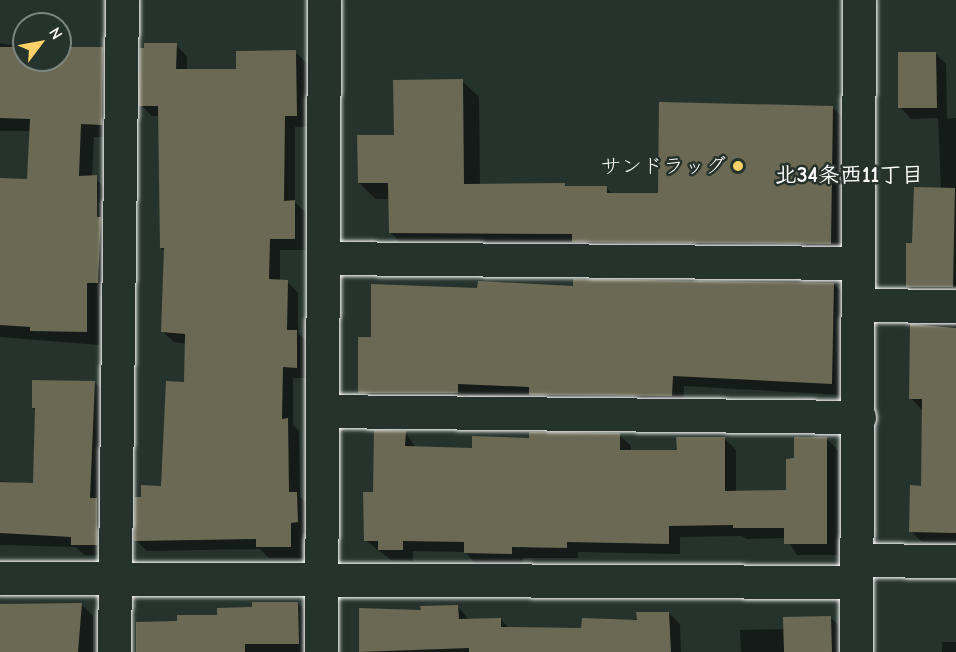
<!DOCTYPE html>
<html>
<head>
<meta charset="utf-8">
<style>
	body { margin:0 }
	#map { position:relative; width:956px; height:652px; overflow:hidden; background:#26332d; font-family:"Comic Neue","Klee One",sans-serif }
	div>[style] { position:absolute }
	.shadow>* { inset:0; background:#0007 }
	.building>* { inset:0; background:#6b6954 }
	.roads { filter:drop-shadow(0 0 2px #fff) drop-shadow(0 0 2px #fff) }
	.minor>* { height:33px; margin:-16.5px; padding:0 16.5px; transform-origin:16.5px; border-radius:16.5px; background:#26332d }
	.dots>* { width:16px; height:16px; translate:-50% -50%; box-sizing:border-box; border:3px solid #26332d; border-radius:50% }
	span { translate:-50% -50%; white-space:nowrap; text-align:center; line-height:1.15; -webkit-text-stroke:5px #26332d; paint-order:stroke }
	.poi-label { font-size:21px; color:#fff }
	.right { translate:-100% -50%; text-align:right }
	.neighbourhood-label { font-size:22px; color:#fff; font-weight:700 }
	.north { position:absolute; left:12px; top:12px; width:60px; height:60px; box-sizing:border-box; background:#26332d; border:2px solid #7d8581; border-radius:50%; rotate:58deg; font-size:16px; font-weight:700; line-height:24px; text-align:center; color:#fff }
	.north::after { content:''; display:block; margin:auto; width:21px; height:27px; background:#ffd166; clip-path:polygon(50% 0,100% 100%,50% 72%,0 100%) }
</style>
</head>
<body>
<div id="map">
	<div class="shadow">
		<div style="clip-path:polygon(0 43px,24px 48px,24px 60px,60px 60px,60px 48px,102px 49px,115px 62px,114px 137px,94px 137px,92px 177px,109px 190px,111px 296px,99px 296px,99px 345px,0 337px,0 180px,28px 180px,31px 131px,0 131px)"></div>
		<div style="clip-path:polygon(176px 45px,187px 56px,187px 71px,238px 70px,295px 52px,307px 63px,308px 127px,295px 127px,295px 202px,306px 213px,306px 250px,280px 250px,280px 281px,287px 281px,298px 293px,298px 333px,308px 343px,307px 378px,293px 378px,293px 425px,299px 431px,300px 497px,308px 505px,308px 533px,302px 533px,302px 558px,269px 558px,260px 549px,147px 551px,136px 540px,143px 499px,163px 488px,186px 383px,186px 344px,174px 342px,162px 331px,165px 252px,161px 248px,160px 116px,152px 116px,141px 105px)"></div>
		<div style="clip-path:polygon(935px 53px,946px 64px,947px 119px,956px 118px,956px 298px,918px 297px,907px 286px,914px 244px,941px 189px,938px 118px,911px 119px,900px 107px)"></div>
		<div style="clip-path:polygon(462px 81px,479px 97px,480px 185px,564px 184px,568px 188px,606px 187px,613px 194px,659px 195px,832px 107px,849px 124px,846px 260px,407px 249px,391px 233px,390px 199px,376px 199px,359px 183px,395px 136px)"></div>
		<div style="clip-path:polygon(834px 284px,845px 295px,842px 395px,684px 386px,683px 407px,469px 395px,468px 404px,370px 403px,359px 392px,373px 339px,479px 290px)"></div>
		<div style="clip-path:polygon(956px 324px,956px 543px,922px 542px,911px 531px,922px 487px,922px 410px,911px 398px,912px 326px)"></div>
		<div style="clip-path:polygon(94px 382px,106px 393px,107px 556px,84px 555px,76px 547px,0 545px,0 481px,35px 484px,37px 411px,33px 408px)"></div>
		<div style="clip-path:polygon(405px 432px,416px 448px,473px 450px,530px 439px,619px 435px,631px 446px,631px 451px,678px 451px,724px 438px,736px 450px,736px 492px,787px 491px,795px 460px,827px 439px,838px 450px,838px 555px,797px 555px,786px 538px,746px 539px,742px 536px,680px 537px,680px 554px,578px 552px,578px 558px,523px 558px,523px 565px,476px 564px,465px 552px,413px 551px,413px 561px,391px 560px,365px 540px,374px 493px)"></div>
		<div style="clip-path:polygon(298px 603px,309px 614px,309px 652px,138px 652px,178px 623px)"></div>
		<div style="clip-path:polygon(0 605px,82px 605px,93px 616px,93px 652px,0 652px)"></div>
		<div style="clip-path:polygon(458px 607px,469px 620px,501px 620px,509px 628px,583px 629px,669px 613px,680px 624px,681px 652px,360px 652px,360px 610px,422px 612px)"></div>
		<div style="clip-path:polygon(830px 617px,842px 628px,842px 652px,741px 652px,740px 630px,785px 629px)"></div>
		<div style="clip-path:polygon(942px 642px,956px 642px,956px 652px,942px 652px)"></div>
	</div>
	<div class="building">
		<div style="clip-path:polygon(144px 43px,177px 43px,176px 69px,236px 69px,236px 51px,296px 50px,297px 116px,285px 116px,284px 201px,295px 200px,295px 239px,270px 239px,269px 279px,288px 280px,287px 330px,297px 330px,297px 368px,283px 367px,282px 419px,288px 418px,289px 492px,297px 492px,298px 522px,291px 523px,291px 547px,256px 547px,256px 539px,134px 541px,135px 497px,141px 497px,141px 485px,161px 486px,166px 381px,184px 382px,185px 334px,161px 332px,164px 248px,160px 248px,158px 106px,139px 106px,140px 48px,144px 48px)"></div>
		<div style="clip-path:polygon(0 47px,24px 47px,24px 60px,60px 60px,60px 47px,103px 47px,102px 125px,81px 124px,79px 176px,97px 175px,97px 217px,101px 217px,98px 283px,87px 283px,87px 332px,30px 331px,30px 327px,0 325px,0 178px,27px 179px,30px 119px,0 118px)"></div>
		<div style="clip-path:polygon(898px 52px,936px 52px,937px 108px,898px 108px)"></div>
		<div style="clip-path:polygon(463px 79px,464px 184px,565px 183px,565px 186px,607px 186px,607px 193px,658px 193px,659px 102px,833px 106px,831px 244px,572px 242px,572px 234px,389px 233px,388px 183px,358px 183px,357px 135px,394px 135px,393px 80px)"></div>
		<div style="clip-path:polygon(914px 187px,955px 188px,953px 287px,906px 287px,906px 243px,912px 243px)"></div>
		<div style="clip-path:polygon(573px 279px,834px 283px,832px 384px,673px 376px,672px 396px,529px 395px,529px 387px,458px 384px,458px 393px,358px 393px,358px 337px,371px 337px,371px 284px,477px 288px,478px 281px,573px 286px)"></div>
		<div style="clip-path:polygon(910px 324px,956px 328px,956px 533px,909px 532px,910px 485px,921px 486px,922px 399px,909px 399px)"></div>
		<div style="clip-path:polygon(32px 380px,95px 381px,90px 498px,97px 498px,97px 545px,71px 545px,71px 537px,0 533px,0 482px,33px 483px,35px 408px,32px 408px)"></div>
		<div style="clip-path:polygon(374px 430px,406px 431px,405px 446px,472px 448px,472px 436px,529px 438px,529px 432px,620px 433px,620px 450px,677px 450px,676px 437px,725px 437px,725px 491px,786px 490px,786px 459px,794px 458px,794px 437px,827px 437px,827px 544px,784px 544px,784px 528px,733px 528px,733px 525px,669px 526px,669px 544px,567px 542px,567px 548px,512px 547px,512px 554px,464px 553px,464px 542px,403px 541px,403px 550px,378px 550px,378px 541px,364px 541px,363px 492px,373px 492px)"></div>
		<div style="clip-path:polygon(252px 602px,298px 602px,299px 644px,245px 644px,245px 652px,136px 652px,136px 622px,177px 621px,177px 615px,217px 615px,217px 608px,252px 607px)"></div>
		<div style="clip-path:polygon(82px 603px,78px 652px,0 652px,0 604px)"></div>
		<div style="clip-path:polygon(458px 605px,459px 619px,501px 618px,501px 627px,581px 628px,582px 618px,637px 620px,636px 612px,669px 612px,671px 652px,469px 652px,469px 648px,359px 652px,359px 608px,421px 610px,420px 606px)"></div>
		<div style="clip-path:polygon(831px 616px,832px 652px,784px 652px,783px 617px)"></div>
	</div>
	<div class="roads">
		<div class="minor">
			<div style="left:323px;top:258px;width:535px;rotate:0.54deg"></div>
			<div style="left:859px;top:305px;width:97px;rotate:0.6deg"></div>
			<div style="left:322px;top:411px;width:537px;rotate:0.64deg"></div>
			<div style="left:856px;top:560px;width:100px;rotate:0.6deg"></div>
			<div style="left:0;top:578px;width:856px;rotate:0.27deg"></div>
			<div style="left:114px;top:652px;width:652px;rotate:-89.3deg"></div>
			<div style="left:321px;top:652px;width:652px;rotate:-89.74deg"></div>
			<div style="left:856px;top:652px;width:652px;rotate:-89.74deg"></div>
		</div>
	</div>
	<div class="dots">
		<div style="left:738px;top:166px;background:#ffd166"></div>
	</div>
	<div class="poi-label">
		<span class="right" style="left:726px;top:166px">サンドラッグ</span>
	</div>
	<div class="neighbourhood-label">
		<span style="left:849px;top:176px">北34条西11丁目</span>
	</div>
	<div class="north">N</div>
</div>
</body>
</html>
